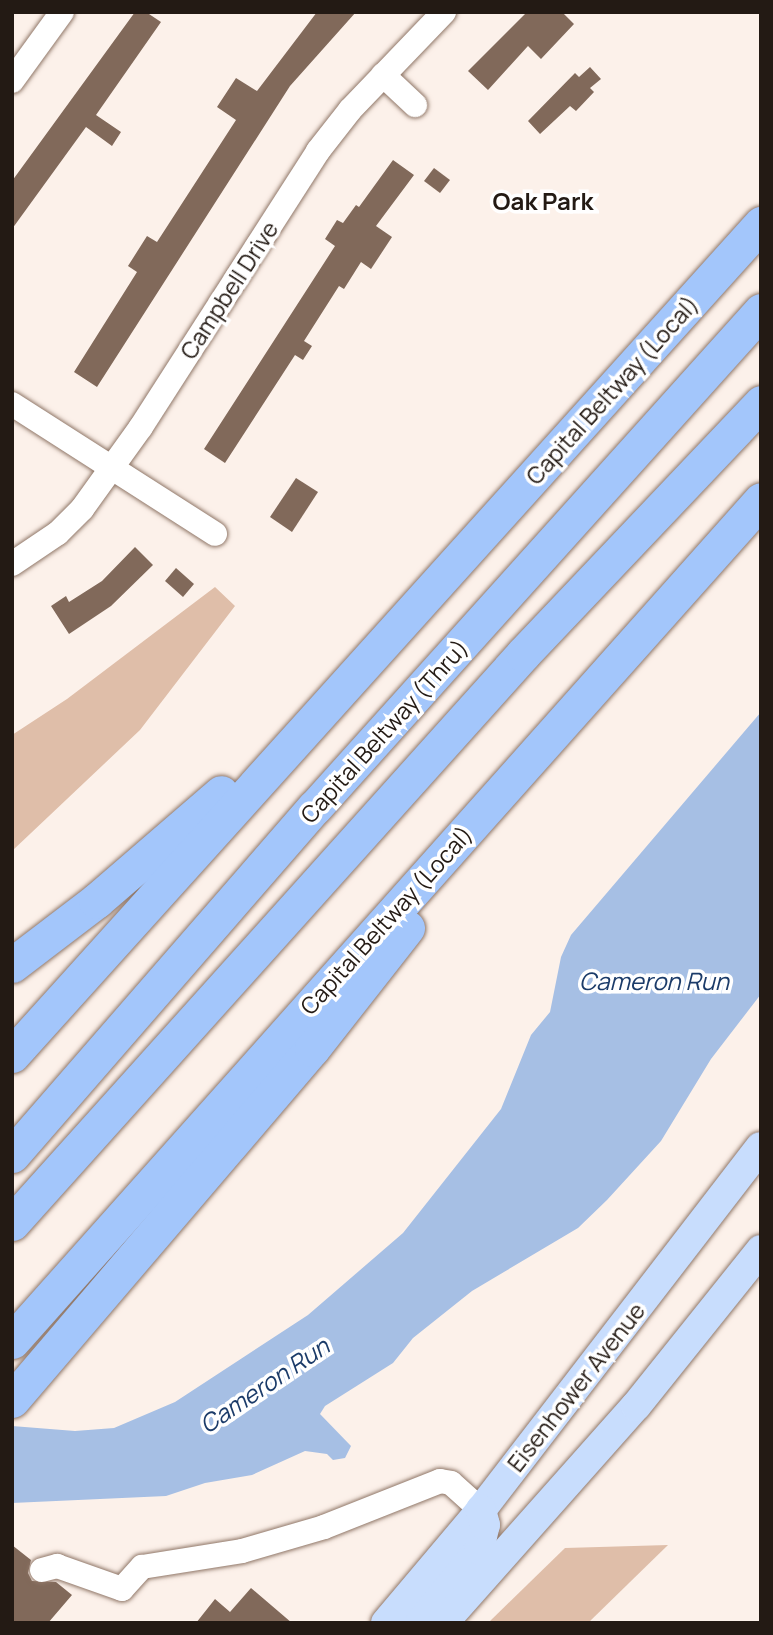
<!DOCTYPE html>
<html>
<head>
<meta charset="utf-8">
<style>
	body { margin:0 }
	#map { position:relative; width:773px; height:1635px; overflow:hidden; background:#fcf1ea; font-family:Manrope,sans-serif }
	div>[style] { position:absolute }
	.green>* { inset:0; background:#dfbea9 }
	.water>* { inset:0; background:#a6bfe4 }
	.building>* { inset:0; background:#81695a }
	.roads { filter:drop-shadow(0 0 2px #907768) drop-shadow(0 0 2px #907768) }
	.minor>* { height:24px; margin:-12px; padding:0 12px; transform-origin:12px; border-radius:12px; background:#fff }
	.major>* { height:30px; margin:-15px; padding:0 15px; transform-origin:15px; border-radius:15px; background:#c8ddfd }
	.highway>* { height:35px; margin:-17.5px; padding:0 17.5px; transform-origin:17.5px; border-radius:17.5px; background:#a3c6fb }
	span { translate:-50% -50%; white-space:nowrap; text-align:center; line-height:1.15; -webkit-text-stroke:7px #fff; paint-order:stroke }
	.street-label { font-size:23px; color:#231a14 }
	.neighbourhood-label { font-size:24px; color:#231a14; font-weight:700 }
	.water-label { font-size:24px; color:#1b3b69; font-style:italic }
	.frame { position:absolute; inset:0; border:14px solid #231a14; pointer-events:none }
</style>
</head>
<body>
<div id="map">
	<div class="green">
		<div style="clip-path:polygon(215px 587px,235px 606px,140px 730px,12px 851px,12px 735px,67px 699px)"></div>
		<div style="clip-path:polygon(668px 1545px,588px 1623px,488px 1623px,565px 1548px)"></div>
	</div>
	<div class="water">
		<div style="clip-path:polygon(761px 712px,761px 994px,711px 1059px,661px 1141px,607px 1200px,578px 1228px,472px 1291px,413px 1338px,393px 1363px,325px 1406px,320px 1414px,351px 1446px,345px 1458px,333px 1460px,327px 1454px,305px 1451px,252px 1475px,205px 1483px,166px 1496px,12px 1503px,12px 1426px,75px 1431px,114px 1428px,175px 1402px,308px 1315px,403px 1233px,501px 1109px,531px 1035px,550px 1012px,561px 957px,571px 935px)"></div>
	</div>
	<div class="building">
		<div style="clip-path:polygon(135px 12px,146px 12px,161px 22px,96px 115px,121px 132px,112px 146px,86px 127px,12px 229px,12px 181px)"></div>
		<div style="clip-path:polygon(317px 12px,356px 12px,290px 86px,97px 387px,74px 372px,137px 272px,128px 266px,147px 236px,157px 242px,236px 120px,217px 107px,236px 78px,257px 91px)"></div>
		<div style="clip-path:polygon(527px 12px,562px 12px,574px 24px,541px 59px,528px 46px,488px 90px,468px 71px)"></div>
		<div style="clip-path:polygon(590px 67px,601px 79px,590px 88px,594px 92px,576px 111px,570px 106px,540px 134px,528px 121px,575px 73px,579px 77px)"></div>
		<div style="clip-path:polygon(393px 160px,414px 175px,376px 226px,392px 237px,371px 269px,361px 262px,344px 289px,339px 286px,304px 341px,312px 346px,303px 360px,295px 355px,225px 463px,204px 449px,335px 246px,325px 239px,337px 220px,343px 223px,356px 205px,359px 207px)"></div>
		<div style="clip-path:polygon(434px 168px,450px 180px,440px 193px,424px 181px)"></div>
		<div style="clip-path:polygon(296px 478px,318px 492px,292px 532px,270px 517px)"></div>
		<div style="clip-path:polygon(135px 547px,153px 565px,111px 606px,69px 634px,51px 606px,66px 596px,69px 602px,102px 581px)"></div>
		<div style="clip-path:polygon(176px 568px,194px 584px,183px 597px,165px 581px)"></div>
		<div style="clip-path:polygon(12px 1545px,31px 1560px,28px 1573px,32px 1581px,56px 1582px,72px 1595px,48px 1623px,12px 1623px)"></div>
		<div style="clip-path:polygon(251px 1588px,292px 1623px,196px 1623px,215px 1599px,230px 1612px)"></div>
	</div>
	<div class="roads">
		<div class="minor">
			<div style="left:383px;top:75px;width:44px;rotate:43.2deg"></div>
			<div style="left:12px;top:81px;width:85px;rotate:-54.1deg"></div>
			<div style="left:12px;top:404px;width:241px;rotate:32.6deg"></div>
			<div style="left:12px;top:564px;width:55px;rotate:-34deg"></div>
			<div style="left:58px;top:533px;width:34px;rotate:-45deg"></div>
			<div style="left:82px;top:509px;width:101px;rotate:-54.3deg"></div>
			<div style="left:141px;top:427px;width:328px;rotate:-57.3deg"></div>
			<div style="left:318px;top:151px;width:52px;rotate:-52deg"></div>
			<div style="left:350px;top:110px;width:136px;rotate:-46.2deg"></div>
			<div style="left:42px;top:1570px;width:16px;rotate:-15deg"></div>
			<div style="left:57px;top:1566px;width:69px;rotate:19.5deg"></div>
			<div style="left:122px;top:1589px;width:30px;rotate:-48deg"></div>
			<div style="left:142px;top:1567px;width:101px;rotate:-9.1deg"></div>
			<div style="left:242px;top:1551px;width:85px;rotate:-16.3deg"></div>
			<div style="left:324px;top:1527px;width:125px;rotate:-21.6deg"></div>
			<div style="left:440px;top:1481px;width:11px;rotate:10deg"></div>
			<div style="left:451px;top:1483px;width:40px;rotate:42deg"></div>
		</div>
		<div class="major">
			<div style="left:386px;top:1623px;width:148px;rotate:-49.9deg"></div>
			<div style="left:481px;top:1510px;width:458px;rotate:-52.4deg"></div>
			<div style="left:420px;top:1623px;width:94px;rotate:-51.1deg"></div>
			<div style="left:479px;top:1550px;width:26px;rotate:-77deg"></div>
			<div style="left:485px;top:1525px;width:16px;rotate:-105deg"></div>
			<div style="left:443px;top:1623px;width:290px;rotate:-48.4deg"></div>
			<div style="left:636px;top:1406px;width:200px;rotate:-51.3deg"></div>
		</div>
		<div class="highway">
			<div style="left:12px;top:965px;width:106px;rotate:-37.3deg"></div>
			<div style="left:96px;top:901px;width:165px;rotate:-40.8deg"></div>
			<div style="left:12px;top:1055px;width:1119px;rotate:-47.97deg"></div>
			<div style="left:12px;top:1155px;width:461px;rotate:-49deg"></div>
			<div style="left:315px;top:807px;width:667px;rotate:-48.04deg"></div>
			<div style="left:12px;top:1223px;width:765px;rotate:-48.07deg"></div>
			<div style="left:523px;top:654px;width:346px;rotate:-46.5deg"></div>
			<div style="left:12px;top:1341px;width:1126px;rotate:-48.31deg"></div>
			<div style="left:12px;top:1400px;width:462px;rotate:-49.5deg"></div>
			<div style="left:312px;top:1049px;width:154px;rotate:-51.9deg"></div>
		</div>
	</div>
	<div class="street-label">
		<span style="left:229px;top:290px;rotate:-57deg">Campbell Drive</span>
		<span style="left:612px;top:390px;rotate:-48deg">Capital Beltway (Local)</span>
		<span style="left:384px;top:731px;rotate:-48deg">Capital Beltway (Thru)</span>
		<span style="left:386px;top:920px;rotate:-48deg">Capital Beltway (Local)</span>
		<span style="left:576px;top:1387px;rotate:-52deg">Eisenhower Avenue</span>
	</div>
	<div class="neighbourhood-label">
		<span style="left:543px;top:201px">Oak Park</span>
	</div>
	<div class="water-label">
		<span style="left:654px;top:981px">Cameron Run</span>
		<span style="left:264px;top:1385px;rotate:-34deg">Cameron Run</span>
	</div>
	<div class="frame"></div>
</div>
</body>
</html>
